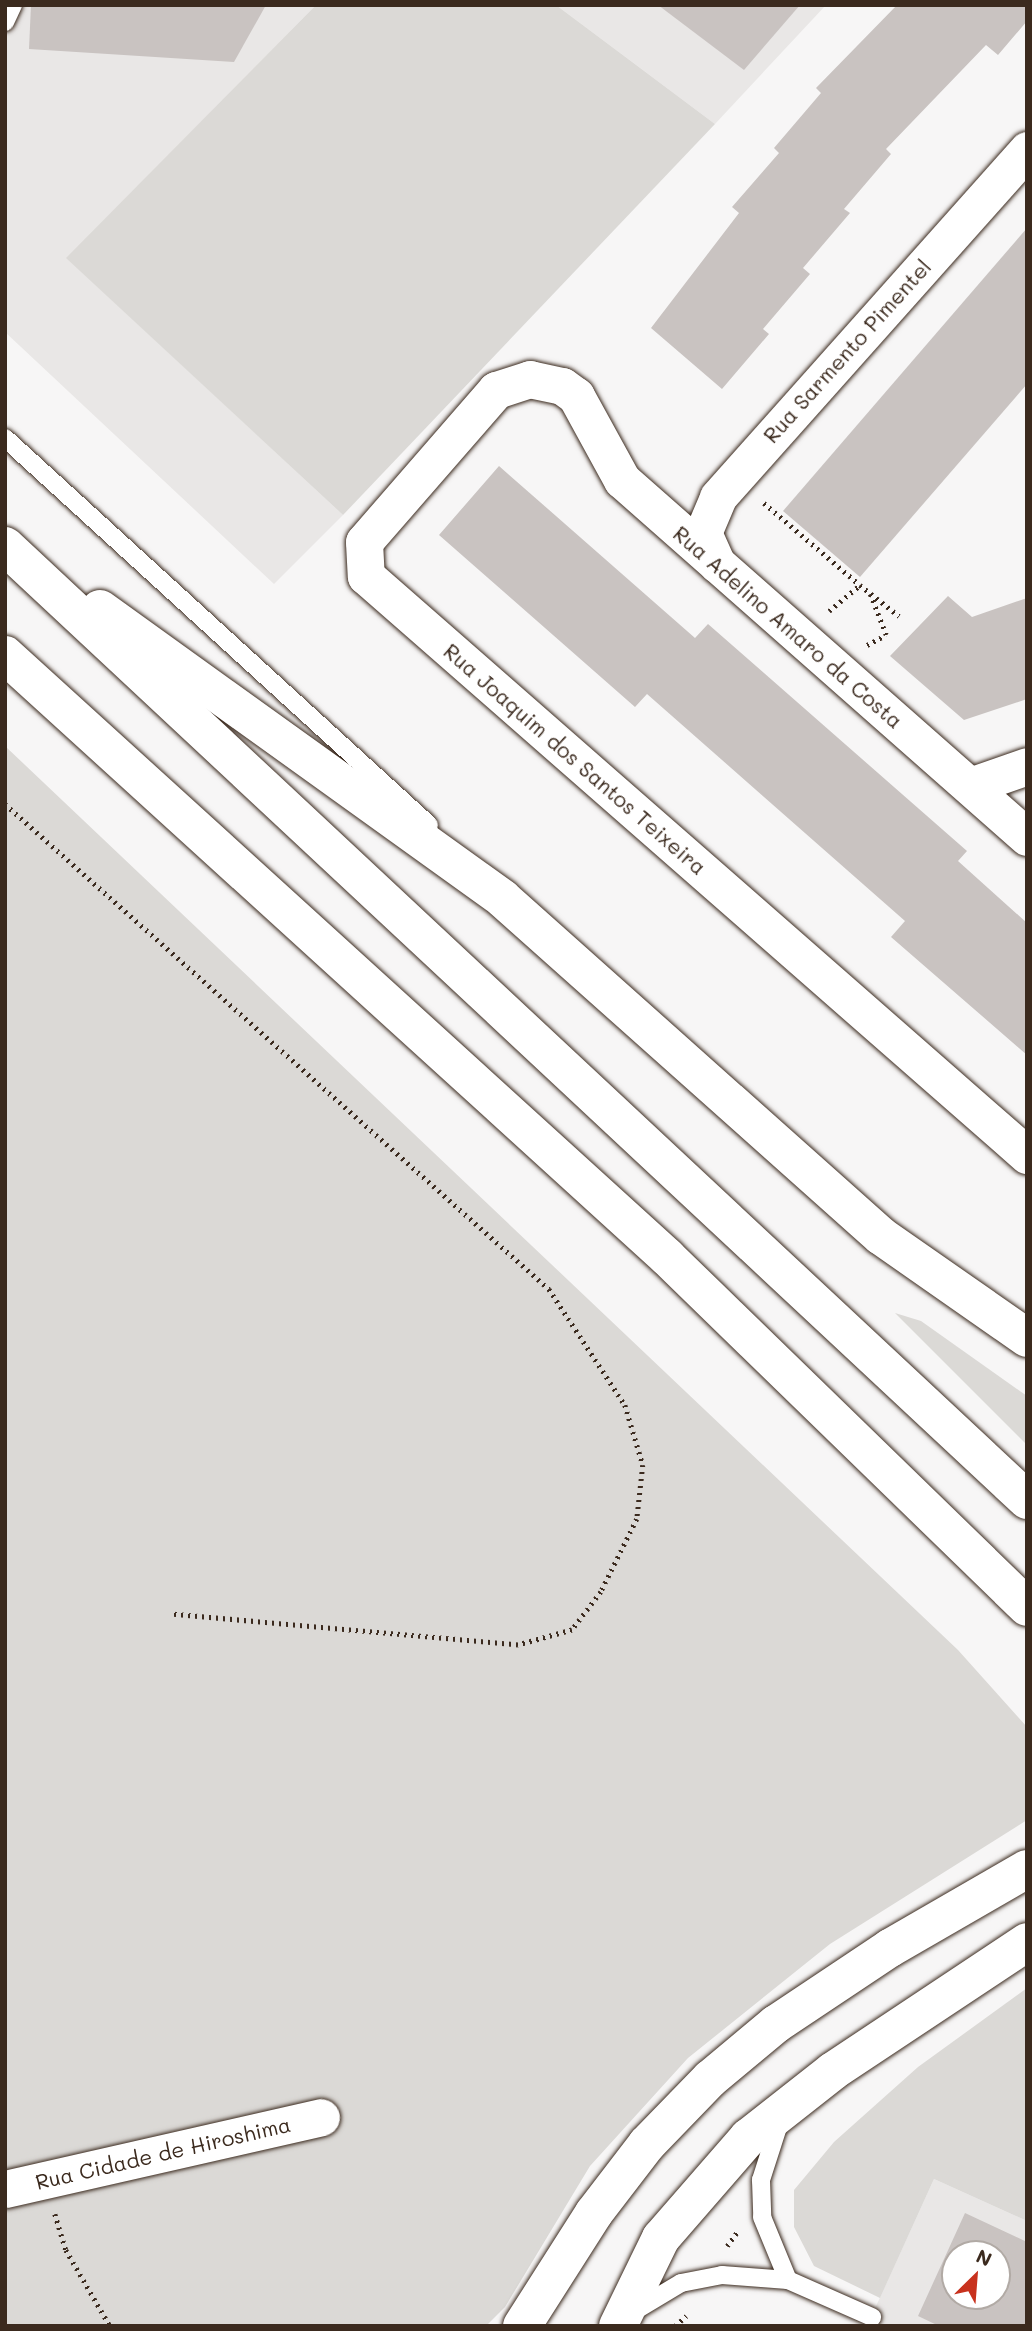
<!DOCTYPE html>
<html>
<head>
<meta charset="utf-8">
<style>
	body { margin:0 }
	#map { position:relative; width:1032px; height:2331px; overflow:hidden; background:#f7f6f6; font-family:Mali,sans-serif }
	div>[style] { position:absolute }
	.built>* { inset:0; background:#e9e7e6 }
	.green>* { inset:0; background:#dbd9d6 }
	.building>* { inset:0; background:#c9c3c1 }
	.path>* { height:4.5px; margin-top:-2.25px; transform-origin:0; background:repeating-linear-gradient(90deg,#3b2a1e 0 2px,transparent 0 7px) }
	.roads { filter:drop-shadow(0 0 2px #3b2a1e) drop-shadow(0 0 2px #3b2a1e) }
	.service>* { height:18px; margin:-9px; padding:0 9px; transform-origin:9px; border-radius:9px; background:#fff }
	.minor>* { height:37px; margin:-18.5px; padding:0 18.5px; transform-origin:18.5px; border-radius:18.5px; background:#fff }
	.tertiary>* { height:38px; margin:-19px; padding:0 19px; transform-origin:19px; border-radius:19px; background:#fff }
	.trunk>* { height:38px; margin:-19px; padding:0 19px; transform-origin:19px; border-radius:19px; background:#fff }
	span { translate:-50% -50%; white-space:nowrap; text-align:center; line-height:1.15; -webkit-text-stroke:5px #fff; paint-order:stroke }
	.street-label { font-size:21px; color:#3b2a1e }
	.frame { position:absolute; inset:0; border:7px solid #3b2a1e; pointer-events:none }
	.north { position:absolute; left:941px; top:2240px; width:70px; height:70px; box-sizing:border-box; background:#fff; border:2px solid #b1aaa5; border-radius:50%; rotate:25deg; font-size:19px; font-weight:700; line-height:28px; text-align:center; color:#3b2a1e }
	.north::after { content:''; display:block; margin:auto; width:24px; height:32px; background:#c8321e; clip-path:polygon(50% 0,100% 100%,50% 72%,0 100%) }
</style>
</head>
<body>
<div id="map">
	<div class="built">
		<div style="clip-path:polygon(5px 5px,316px 5px,67px 258px,343px 515px,274px 584px,5px 332px)"></div>
		<div style="clip-path:polygon(556px 5px,826px 5px,715px 124px)"></div>
		<div style="clip-path:polygon(evenodd,934px 2179px,1027px 2221px,1027px 2326px,867px 2326px,934px 2179px,955px 2254px,997px 2254px,997px 2296px,955px 2296px,955px 2254px)"></div>
	</div>
	<div class="green">
		<div style="clip-path:polygon(316px 5px,556px 5px,715px 124px,343px 515px,66px 258px)"></div>
		<div style="clip-path:polygon(5px 746px,958px 1650px,1027px 1727px,1027px 1820px,830px 1944px,688px 2058px,590px 2166px,505px 2307px,486px 2326px,5px 2326px)"></div>
		<div style="clip-path:polygon(895px 1313px,921px 1321px,1027px 1396px,1027px 1445px)"></div>
		<div style="clip-path:polygon(1027px 1988px,1027px 2221px,934px 2179px,880px 2298px,814px 2266px,794px 2227px,794px 2190px,834px 2142px,918px 2067px)"></div>
	</div>
	<div class="building">
		<div style="clip-path:polygon(31px 5px,266px 5px,234px 62px,29px 49px)"></div>
		<div style="clip-path:polygon(658px 5px,800px 5px,744px 70px)"></div>
		<div style="clip-path:polygon(897px 5px,1027px 5px,1027px 21px,998px 55px,986px 45px,886px 149px,891px 154px,844px 209px,850px 213px,803px 268px,810px 274px,763px 329px,769px 334px,722px 389px,651px 328px,739px 213px,732px 207px,779px 153px,774px 148px,821px 93px,816px 88px)"></div>
		<div style="clip-path:polygon(1027px 228px,1027px 384px,860px 577px,783px 511px)"></div>
		<div style="clip-path:polygon(499px 466px,695px 638px,708px 624px,967px 851px,958px 861px,1027px 923px,1027px 1055px,891px 937px,905px 921px,647px 694px,635px 707px,439px 535px)"></div>
		<div style="clip-path:polygon(948px 596px,972px 617px,1027px 598px,1027px 699px,964px 720px,890px 656px)"></div>
		<div style="clip-path:polygon(evenodd,965px 2213px,1027px 2242px,1027px 2326px,939px 2326px,918px 2316px,965px 2213px,955px 2254px,997px 2254px,997px 2296px,955px 2296px,955px 2254px)"></div>
	</div>
	<div class="path">
		<div style="left:764px;top:503px;width:126px;rotate:40.5deg"></div>
		<div style="left:829px;top:611px;width:40px;rotate:-40deg"></div>
		<div style="left:860px;top:585px;width:50px;rotate:38.5deg"></div>
		<div style="left:867px;top:645px;width:21px;rotate:-28deg"></div>
		<div style="left:886px;top:635px;width:44px;rotate:-111.3deg"></div>
		<div style="left:5px;top:804px;width:729px;rotate:41.72deg"></div>
		<div style="left:549px;top:1289px;width:139px;rotate:56.8deg"></div>
		<div style="left:625px;top:1405px;width:63px;rotate:73.3deg"></div>
		<div style="left:643px;top:1465px;width:54px;rotate:96.3deg"></div>
		<div style="left:637px;top:1519px;width:81px;rotate:116.3deg"></div>
		<div style="left:601px;top:1592px;width:48px;rotate:127.3deg"></div>
		<div style="left:572px;top:1630px;width:56px;rotate:164.5deg"></div>
		<div style="left:518px;top:1645px;width:346px;rotate:-174.9deg"></div>
		<div style="left:55px;top:2214px;width:38px;rotate:73deg"></div>
		<div style="left:66px;top:2250px;width:88px;rotate:59.9deg"></div>
		<div style="left:727px;top:2246px;width:19px;rotate:-54deg"></div>
		<div style="left:675px;top:2326px;width:15px;rotate:-42deg"></div>
	</div>
	<div class="roads">
		<div class="service">
			<div style="left:5px;top:22px;width:19px;rotate:-65deg"></div>
			<div style="left:5px;top:438px;width:574px;rotate:42.39deg"></div>
			<div style="left:778px;top:2127px;width:56px;rotate:107.8deg"></div>
			<div style="left:761px;top:2180px;width:37px;rotate:88deg"></div>
			<div style="left:762px;top:2217px;width:68px;rotate:67.6deg"></div>
			<div style="left:636px;top:2310px;width:52px;rotate:-31deg"></div>
			<div style="left:681px;top:2283px;width:42px;rotate:-11deg"></div>
			<div style="left:722px;top:2275px;width:66px;rotate:4.3deg"></div>
			<div style="left:788px;top:2280px;width:92px;rotate:23.8deg"></div>
		</div>
		<div class="minor">
			<div style="left:717px;top:564px;width:34px;rotate:-114deg"></div>
			<div style="left:703px;top:533px;width:39px;rotate:-67deg"></div>
			<div style="left:718px;top:497px;width:465px;rotate:-48.3deg"></div>
			<div style="left:970px;top:786px;width:60px;rotate:-19.3deg"></div>
			<div style="left:1027px;top:837px;width:540px;rotate:-138.6deg"></div>
			<div style="left:622px;top:480px;width:96px;rotate:-118.7deg"></div>
			<div style="left:576px;top:396px;width:17px;rotate:-144deg"></div>
			<div style="left:562px;top:386px;width:33px;rotate:-168deg"></div>
			<div style="left:530px;top:379px;width:36px;rotate:162deg"></div>
			<div style="left:496px;top:390px;width:201px;rotate:131deg"></div>
			<div style="left:364px;top:542px;width:34px;rotate:87deg"></div>
			<div style="left:366px;top:576px;width:879px;rotate:41.22deg"></div>
			<div style="left:5px;top:2189px;width:324px;rotate:-12.8deg"></div>
		</div>
		<div class="tertiary">
			<div style="left:522px;top:2326px;width:134px;rotate:-57.5deg"></div>
			<div style="left:594px;top:2213px;width:87px;rotate:-52.5deg"></div>
			<div style="left:647px;top:2144px;width:91px;rotate:-45.9deg"></div>
			<div style="left:710px;top:2079px;width:86px;rotate:-39.8deg"></div>
			<div style="left:776px;top:2024px;width:137px;rotate:-33.7deg"></div>
			<div style="left:890px;top:1948px;width:158px;rotate:-30deg"></div>
			<div style="left:618px;top:2326px;width:98px;rotate:-64deg"></div>
			<div style="left:661px;top:2238px;width:133px;rotate:-49deg"></div>
			<div style="left:748px;top:2138px;width:108px;rotate:-38.2deg"></div>
			<div style="left:833px;top:2071px;width:233px;rotate:-33.6deg"></div>
		</div>
		<div class="trunk">
			<div style="left:5px;top:546px;width:1398px;rotate:43.03deg"></div>
			<div style="left:100px;top:609px;width:496px;rotate:35.7deg"></div>
			<div style="left:503px;top:899px;width:506px;rotate:41.72deg"></div>
			<div style="left:881px;top:1236px;width:178px;rotate:34.9deg"></div>
			<div style="left:5px;top:655px;width:895px;rotate:42.28deg"></div>
			<div style="left:667px;top:1257px;width:502px;rotate:44.19deg"></div>
		</div>
	</div>
	<div class="street-label">
		<span style="left:847px;top:351px;rotate:-48deg">Rua Sarmento Pimentel</span>
		<span style="left:788px;top:627px;rotate:41deg">Rua Adelino Amaro da Costa</span>
		<span style="left:575px;top:759px;rotate:41deg">Rua Joaquim dos Santos Teixeira</span>
		<span style="left:163px;top:2153px;rotate:-13deg">Rua Cidade de Hiroshima</span>
	</div>
	<div class="frame"></div>
	<div class="north">N</div>
</div>
</body>
</html>
